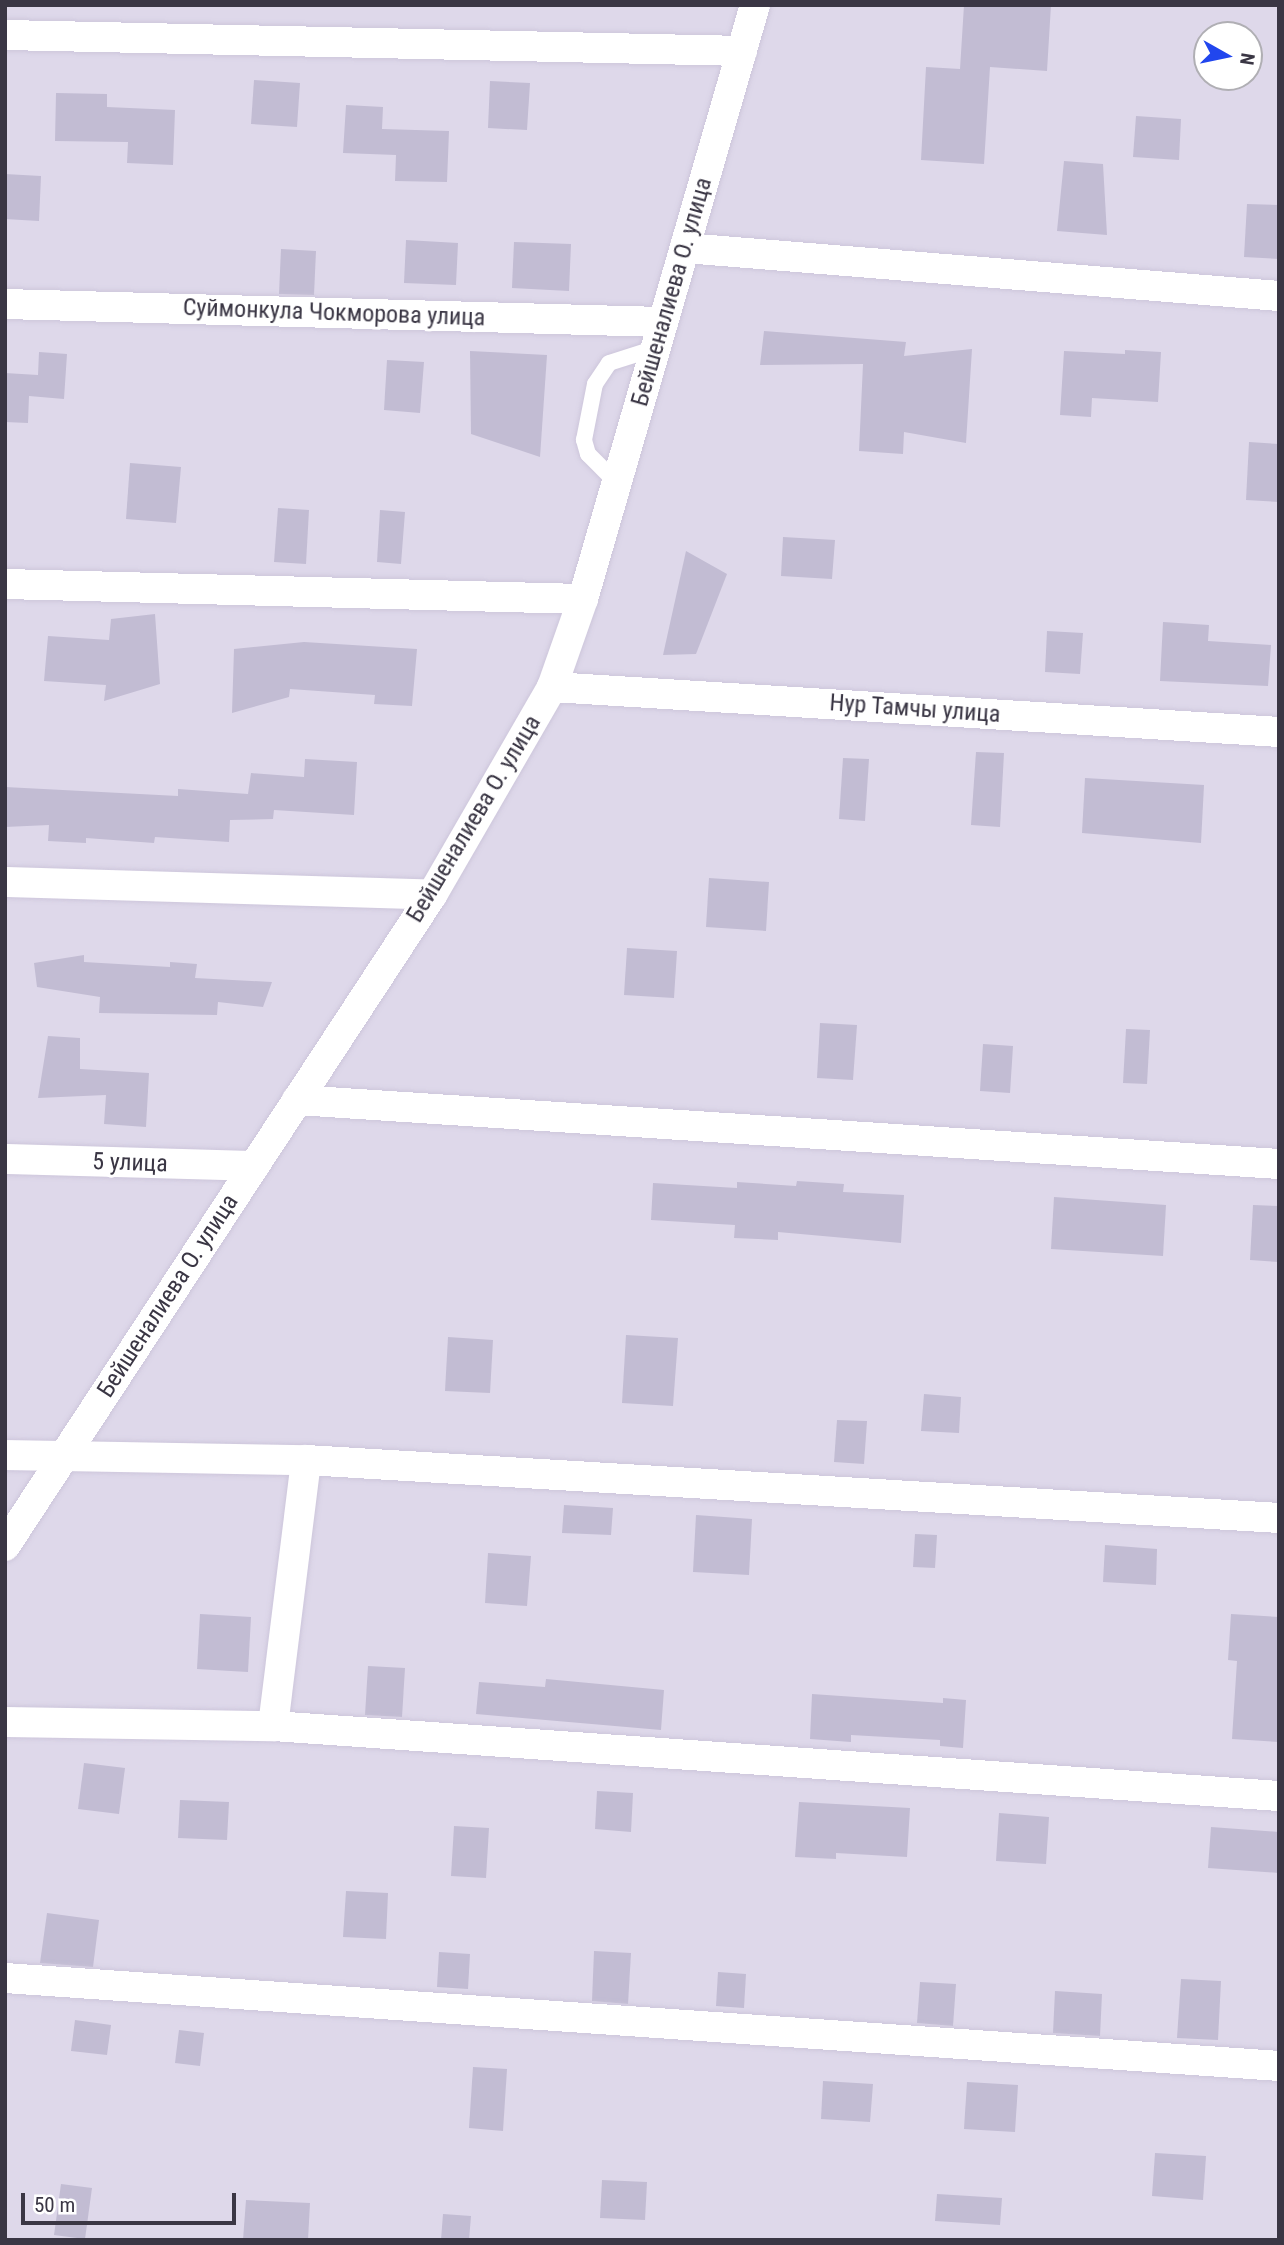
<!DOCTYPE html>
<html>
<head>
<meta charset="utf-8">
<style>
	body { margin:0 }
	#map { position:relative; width:1284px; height:2245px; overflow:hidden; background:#eae6f2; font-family:"Roboto Condensed",sans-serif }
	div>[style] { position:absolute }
	.residential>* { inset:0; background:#ded8ea }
	.building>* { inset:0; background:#c2bcd3 }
	.roads { filter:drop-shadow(0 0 2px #cdc6db) drop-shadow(0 0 2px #cdc6db) }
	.lane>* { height:16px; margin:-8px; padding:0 8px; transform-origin:8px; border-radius:8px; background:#fff }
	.street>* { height:30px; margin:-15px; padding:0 15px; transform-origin:15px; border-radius:15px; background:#fff }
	span { translate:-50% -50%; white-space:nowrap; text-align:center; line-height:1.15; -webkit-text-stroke:6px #fff; paint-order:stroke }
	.street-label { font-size:24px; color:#3a3644 }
	.frame { position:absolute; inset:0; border:7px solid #3a3644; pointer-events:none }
	.north { position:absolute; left:1193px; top:21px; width:70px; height:70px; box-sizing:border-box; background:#fff; border:2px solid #b0afb4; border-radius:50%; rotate:99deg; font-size:19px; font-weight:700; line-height:28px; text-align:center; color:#3a3644 }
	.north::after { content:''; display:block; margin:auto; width:24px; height:32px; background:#2146ee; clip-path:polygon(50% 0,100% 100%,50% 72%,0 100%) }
	.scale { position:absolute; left:21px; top:2193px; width:215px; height:32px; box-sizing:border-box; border:4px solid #3a3644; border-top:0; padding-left:9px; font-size:21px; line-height:24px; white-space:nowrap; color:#3a3644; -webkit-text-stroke:5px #fff; paint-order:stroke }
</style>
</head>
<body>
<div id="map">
	<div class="residential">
		<div style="clip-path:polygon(evenodd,5px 5px,1279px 5px,1279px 2240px,5px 2240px,5px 5px,1207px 35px,1249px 35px,1249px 77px,1207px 77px,1207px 35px)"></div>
	</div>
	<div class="building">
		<div style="clip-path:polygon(964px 5px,1051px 5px,1047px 71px,990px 67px,984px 164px,921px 160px,926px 67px,960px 69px)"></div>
		<div style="clip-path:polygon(254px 80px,300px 83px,297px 127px,251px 124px)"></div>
		<div style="clip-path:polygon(490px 81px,530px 83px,527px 130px,488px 128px)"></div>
		<div style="clip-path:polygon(56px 93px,107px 94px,107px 107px,175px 110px,173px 165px,127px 163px,128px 142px,55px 141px)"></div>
		<div style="clip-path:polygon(346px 105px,383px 107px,382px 129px,449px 131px,447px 182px,395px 181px,396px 155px,343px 153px)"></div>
		<div style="clip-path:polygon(1136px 116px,1181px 119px,1179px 160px,1133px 157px)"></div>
		<div style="clip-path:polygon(1064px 161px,1103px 164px,1107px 235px,1057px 231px)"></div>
		<div style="clip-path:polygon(5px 174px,41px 176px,39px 221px,5px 219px)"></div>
		<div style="clip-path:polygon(1247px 204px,1279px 205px,1279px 259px,1244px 257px)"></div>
		<div style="clip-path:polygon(406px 240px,458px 243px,456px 285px,404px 283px)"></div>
		<div style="clip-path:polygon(514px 242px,571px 244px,569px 291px,512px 288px)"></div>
		<div style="clip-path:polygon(281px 249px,316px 251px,314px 295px,279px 294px)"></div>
		<div style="clip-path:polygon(764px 331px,906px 342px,904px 356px,972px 349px,966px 443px,904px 432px,903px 454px,859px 451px,863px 364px,760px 365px)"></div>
		<div style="clip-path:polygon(1125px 350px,1161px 352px,1158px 402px,1092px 398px,1091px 417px,1060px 415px,1064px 351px,1125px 354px)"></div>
		<div style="clip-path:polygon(470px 351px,547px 355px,540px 457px,471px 434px)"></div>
		<div style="clip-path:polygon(39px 352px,67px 354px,64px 399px,29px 396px,28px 423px,5px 422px,5px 373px,38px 375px)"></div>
		<div style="clip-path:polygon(387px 360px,424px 362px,420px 413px,384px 410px)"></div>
		<div style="clip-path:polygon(1249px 442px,1279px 444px,1279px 502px,1246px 500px)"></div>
		<div style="clip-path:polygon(130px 463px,181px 467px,176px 523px,126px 519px)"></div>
		<div style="clip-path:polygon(278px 508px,309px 510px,306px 564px,274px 562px)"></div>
		<div style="clip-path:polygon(380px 510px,405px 512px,401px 564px,377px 562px)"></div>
		<div style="clip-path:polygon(783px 537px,835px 540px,832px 579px,781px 576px)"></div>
		<div style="clip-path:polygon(686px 551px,727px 574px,696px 654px,663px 655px)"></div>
		<div style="clip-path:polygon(155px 614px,160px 684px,104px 701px,106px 685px,44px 681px,48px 636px,109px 640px,111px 619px)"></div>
		<div style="clip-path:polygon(1163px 622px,1209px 625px,1208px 641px,1271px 645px,1268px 686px,1160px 681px)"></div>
		<div style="clip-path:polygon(1047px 631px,1083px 633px,1080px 674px,1045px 672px)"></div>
		<div style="clip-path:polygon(304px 642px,417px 649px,412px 706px,374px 704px,375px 695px,290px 689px,289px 697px,232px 713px,234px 649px)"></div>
		<div style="clip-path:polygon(976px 752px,1004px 753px,1000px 827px,971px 825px)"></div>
		<div style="clip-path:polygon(843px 758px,869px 759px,865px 821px,839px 819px)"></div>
		<div style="clip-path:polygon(305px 759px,357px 762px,354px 815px,274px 810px,273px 819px,230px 820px,229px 842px,155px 837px,154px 843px,86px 838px,86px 843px,48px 841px,49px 825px,5px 827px,5px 787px,178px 796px,178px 789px,248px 794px,251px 773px,304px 777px)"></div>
		<div style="clip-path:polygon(1085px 778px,1204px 785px,1201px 843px,1082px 833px)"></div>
		<div style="clip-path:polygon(709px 878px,769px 882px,766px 931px,706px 927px)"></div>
		<div style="clip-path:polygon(627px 948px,677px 951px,674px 998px,624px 995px)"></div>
		<div style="clip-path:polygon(84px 955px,84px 962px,170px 967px,170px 962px,197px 964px,195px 978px,272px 982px,263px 1007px,218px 1002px,217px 1015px,99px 1013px,100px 997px,37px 987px,34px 963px)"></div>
		<div style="clip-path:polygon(820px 1023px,857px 1025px,853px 1080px,817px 1078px)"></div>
		<div style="clip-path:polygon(1126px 1029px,1150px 1030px,1147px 1084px,1123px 1083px)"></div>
		<div style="clip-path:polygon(48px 1036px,80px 1038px,80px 1069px,149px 1073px,146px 1127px,104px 1124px,106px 1095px,38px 1098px)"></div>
		<div style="clip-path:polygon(983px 1044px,1013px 1046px,1010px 1093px,980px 1091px)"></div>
		<div style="clip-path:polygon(797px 1181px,844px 1184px,843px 1192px,904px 1195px,901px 1243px,778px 1232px,778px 1240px,734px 1238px,735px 1225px,651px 1220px,653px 1183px,737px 1188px,737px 1182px,796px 1186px)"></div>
		<div style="clip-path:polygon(1054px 1197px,1166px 1205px,1163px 1256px,1051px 1249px)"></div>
		<div style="clip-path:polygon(1253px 1205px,1279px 1206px,1279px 1262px,1250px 1260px)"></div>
		<div style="clip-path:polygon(626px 1335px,678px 1338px,673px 1406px,622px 1403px)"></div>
		<div style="clip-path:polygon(448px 1337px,493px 1340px,490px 1393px,445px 1391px)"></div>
		<div style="clip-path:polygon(924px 1394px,961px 1397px,959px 1433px,921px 1431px)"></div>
		<div style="clip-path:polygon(837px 1420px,867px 1421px,864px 1464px,834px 1462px)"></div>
		<div style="clip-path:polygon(564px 1505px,613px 1508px,611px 1535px,562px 1533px)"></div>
		<div style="clip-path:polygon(696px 1515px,752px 1519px,749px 1575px,693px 1572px)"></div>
		<div style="clip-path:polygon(915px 1534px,937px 1535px,935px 1568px,913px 1567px)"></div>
		<div style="clip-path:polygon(1105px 1545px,1157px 1549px,1156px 1585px,1103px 1582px)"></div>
		<div style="clip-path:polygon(488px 1553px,531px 1556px,527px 1606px,485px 1603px)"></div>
		<div style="clip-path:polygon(200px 1614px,251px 1617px,248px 1672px,197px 1669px)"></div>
		<div style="clip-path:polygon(1231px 1614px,1279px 1617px,1279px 1742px,1232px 1739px,1237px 1661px,1228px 1660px)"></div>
		<div style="clip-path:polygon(368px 1666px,405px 1668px,402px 1717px,365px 1715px)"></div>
		<div style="clip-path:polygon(546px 1679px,664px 1690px,661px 1730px,476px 1714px,479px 1682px,545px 1687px)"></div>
		<div style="clip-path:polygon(812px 1694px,943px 1703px,943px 1698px,966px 1700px,963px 1748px,940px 1746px,940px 1740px,851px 1735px,851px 1742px,810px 1739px)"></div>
		<div style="clip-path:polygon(84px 1763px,125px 1768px,119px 1814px,78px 1809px)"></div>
		<div style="clip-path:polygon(597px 1791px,633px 1793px,631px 1832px,595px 1829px)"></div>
		<div style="clip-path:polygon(180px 1800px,229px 1802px,227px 1840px,178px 1838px)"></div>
		<div style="clip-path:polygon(799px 1802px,910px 1808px,907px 1857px,836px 1853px,836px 1859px,795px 1857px)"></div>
		<div style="clip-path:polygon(999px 1813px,1049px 1817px,1046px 1864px,996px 1861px)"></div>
		<div style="clip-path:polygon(454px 1826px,489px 1828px,486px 1878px,451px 1876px)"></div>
		<div style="clip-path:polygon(1211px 1827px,1279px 1832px,1279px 1873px,1208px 1868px)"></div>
		<div style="clip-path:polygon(346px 1891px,388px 1893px,386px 1939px,343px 1937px)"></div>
		<div style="clip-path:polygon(47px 1913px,99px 1920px,93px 1967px,40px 1963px)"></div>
		<div style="clip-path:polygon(594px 1951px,631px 1953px,628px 2004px,592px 2001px)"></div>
		<div style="clip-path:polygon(439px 1952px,470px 1954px,468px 1989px,437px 1987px)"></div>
		<div style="clip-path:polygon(718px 1972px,746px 1974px,744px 2008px,716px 2006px)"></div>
		<div style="clip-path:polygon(1181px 1979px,1221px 1981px,1218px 2040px,1177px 2038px)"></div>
		<div style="clip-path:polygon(920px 1982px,956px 1984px,953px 2026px,917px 2023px)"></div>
		<div style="clip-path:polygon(1055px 1991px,1102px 1994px,1100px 2036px,1053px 2033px)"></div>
		<div style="clip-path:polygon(75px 2020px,111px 2025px,107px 2055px,71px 2051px)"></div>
		<div style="clip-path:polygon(179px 2030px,204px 2033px,200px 2066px,175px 2063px)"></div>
		<div style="clip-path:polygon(473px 2067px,507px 2069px,503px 2131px,469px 2128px)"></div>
		<div style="clip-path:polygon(823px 2081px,873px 2084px,870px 2122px,821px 2119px)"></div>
		<div style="clip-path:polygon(967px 2082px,1018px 2085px,1015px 2132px,964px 2129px)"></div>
		<div style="clip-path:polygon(1155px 2153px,1206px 2156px,1203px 2200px,1152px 2196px)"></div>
		<div style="clip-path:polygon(602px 2180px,647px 2182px,645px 2220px,600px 2218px)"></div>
		<div style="clip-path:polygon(61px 2184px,92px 2188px,85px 2239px,54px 2235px)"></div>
		<div style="clip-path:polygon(937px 2194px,1002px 2198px,1000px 2225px,935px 2221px)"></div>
		<div style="clip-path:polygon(246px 2200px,310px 2203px,308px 2240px,243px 2240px)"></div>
		<div style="clip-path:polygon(443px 2214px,471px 2216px,469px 2240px,441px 2240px)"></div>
	</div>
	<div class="roads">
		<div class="lane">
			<div style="left:617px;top:483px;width:41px;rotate:-135deg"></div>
			<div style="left:588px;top:454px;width:15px;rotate:-106deg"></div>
			<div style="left:584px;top:440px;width:57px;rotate:-78.9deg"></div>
			<div style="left:595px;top:384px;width:25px;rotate:-56deg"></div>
			<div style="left:609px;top:363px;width:49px;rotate:-17.7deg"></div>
		</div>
		<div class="street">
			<div style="left:5px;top:35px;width:737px;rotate:1.24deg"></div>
			<div style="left:685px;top:248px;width:596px;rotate:4.62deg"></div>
			<div style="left:5px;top:304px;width:658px;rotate:1.57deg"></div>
			<div style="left:5px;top:584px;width:578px;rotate:1.49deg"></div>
			<div style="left:552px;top:687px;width:728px;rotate:3.54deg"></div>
			<div style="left:5px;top:882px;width:427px;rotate:1.7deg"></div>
			<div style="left:297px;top:1100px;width:984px;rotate:3.73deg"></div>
			<div style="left:5px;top:1159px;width:249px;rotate:1.6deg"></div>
			<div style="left:5px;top:1455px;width:301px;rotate:1deg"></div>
			<div style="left:306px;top:1460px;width:975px;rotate:3.41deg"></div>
			<div style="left:5px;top:1546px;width:779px;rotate:-56.74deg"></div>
			<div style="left:432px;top:895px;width:240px;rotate:-60deg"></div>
			<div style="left:552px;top:687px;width:93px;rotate:-70.6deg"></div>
			<div style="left:583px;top:599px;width:618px;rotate:-73.85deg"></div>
			<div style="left:5px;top:1722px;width:268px;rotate:0.9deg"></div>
			<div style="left:273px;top:1726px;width:1008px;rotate:3.98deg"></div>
			<div style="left:273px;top:1726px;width:268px;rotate:-82.9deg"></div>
			<div style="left:5px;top:1978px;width:1277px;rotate:3.95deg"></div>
		</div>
	</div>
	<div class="street-label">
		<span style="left:672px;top:292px;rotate:-74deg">Бейшеналиева О. улица</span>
		<span style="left:334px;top:313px;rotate:2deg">Суймонкула Чокморова улица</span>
		<span style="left:915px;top:709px;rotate:4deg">Нур Тамчы улица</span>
		<span style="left:474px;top:819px;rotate:-59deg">Бейшеналиева О. улица</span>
		<span style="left:130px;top:1163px;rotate:2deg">5 улица</span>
		<span style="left:168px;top:1296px;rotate:-57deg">Бейшеналиева О. улица</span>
	</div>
	<div class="frame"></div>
	<div class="north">N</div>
	<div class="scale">50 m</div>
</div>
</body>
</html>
